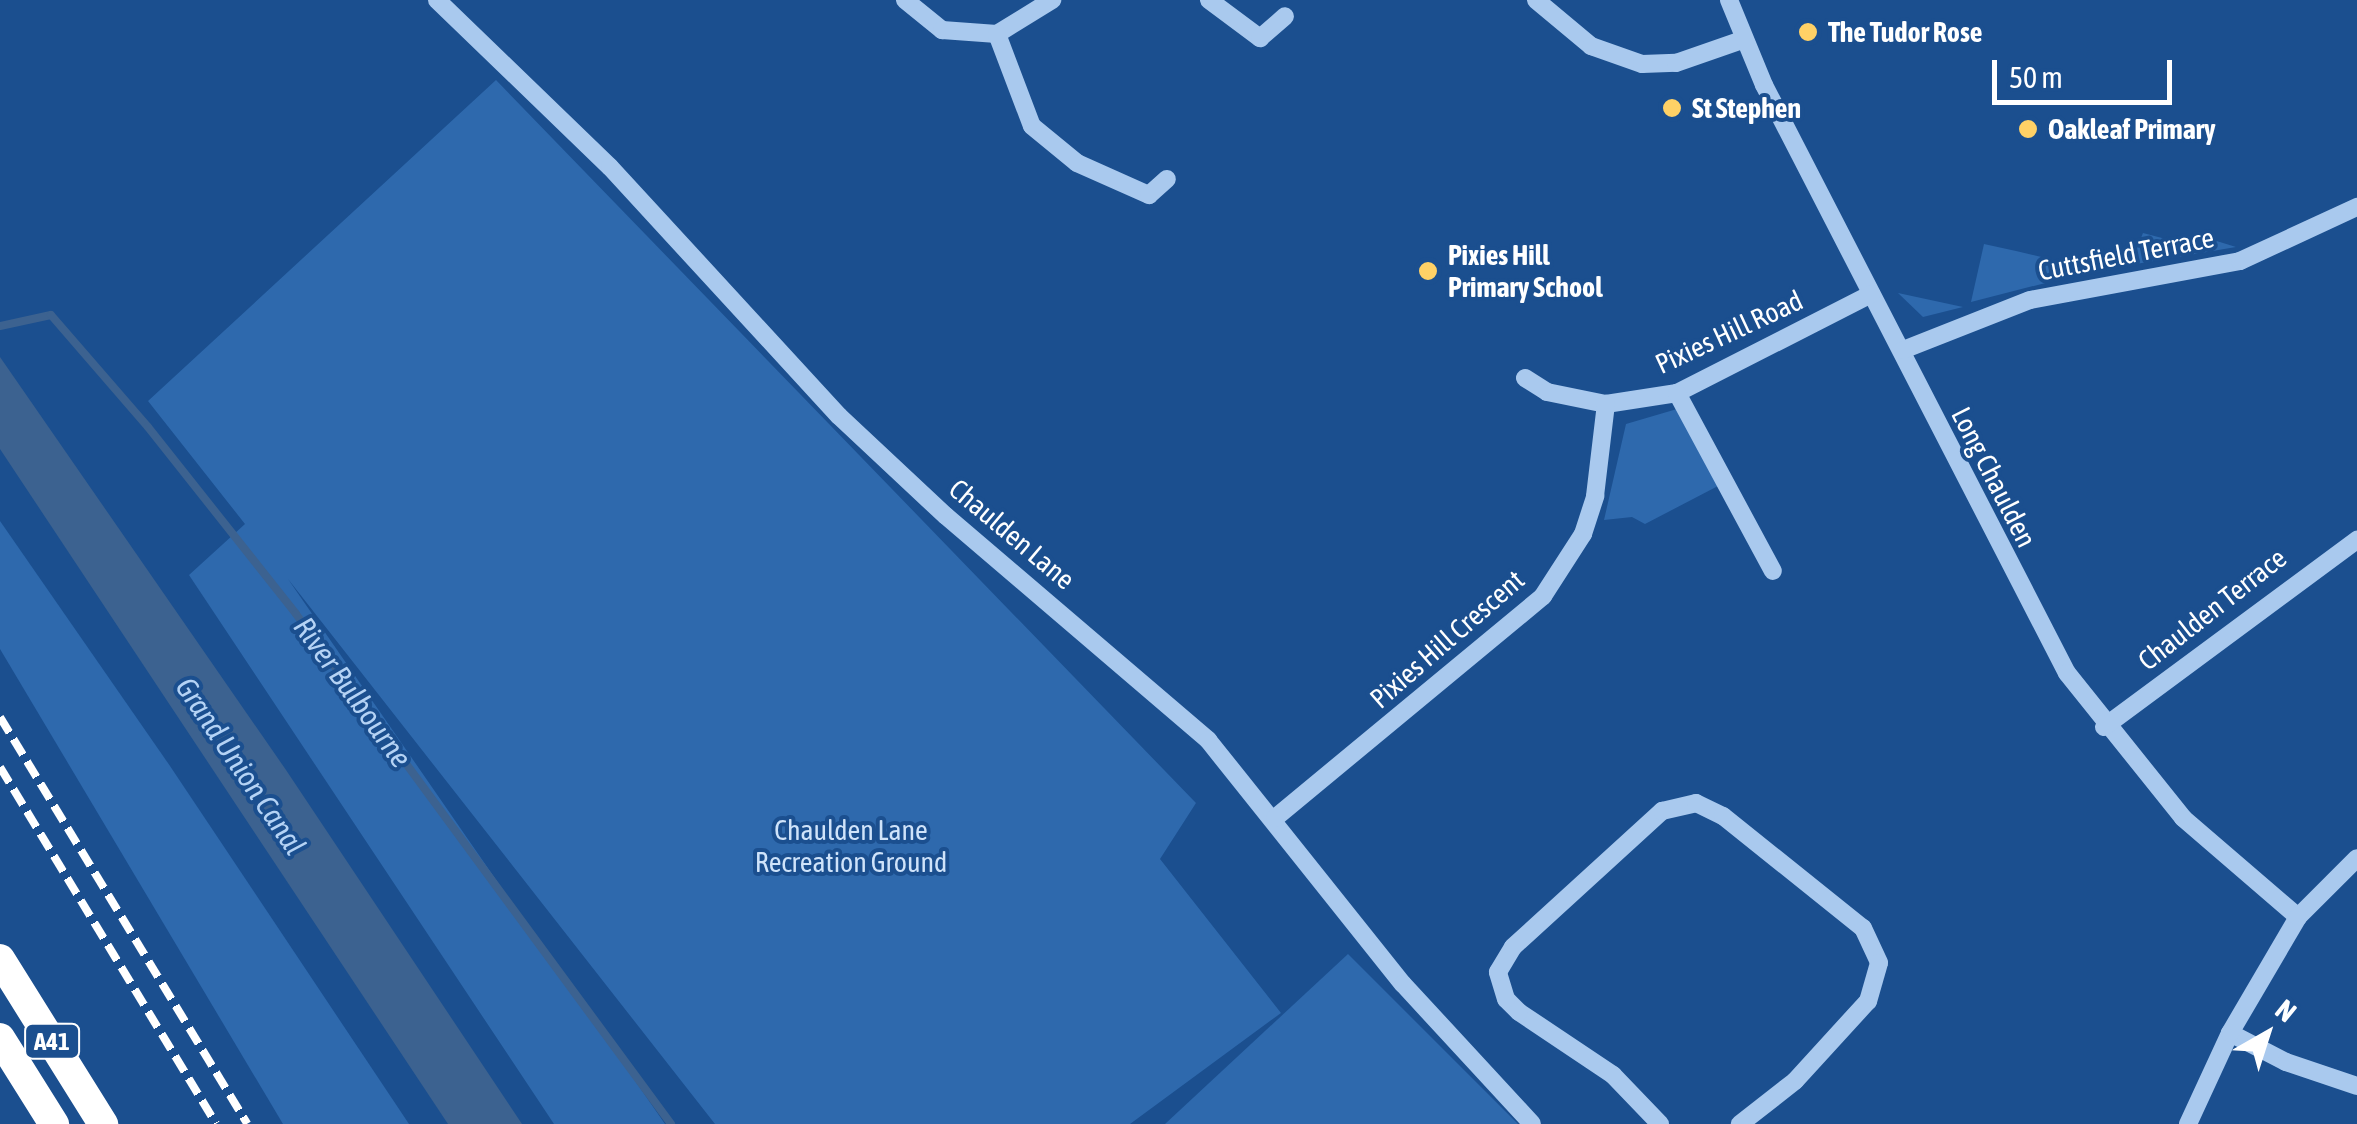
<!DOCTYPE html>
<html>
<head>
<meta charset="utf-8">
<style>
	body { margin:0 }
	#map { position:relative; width:2357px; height:1124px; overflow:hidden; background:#1b4f8f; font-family:"Asap Condensed",sans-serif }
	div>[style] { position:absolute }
	.green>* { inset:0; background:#2e69ad }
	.water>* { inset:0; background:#3c6290 }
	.stream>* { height:8px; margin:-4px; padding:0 4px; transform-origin:4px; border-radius:4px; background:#3c6290 }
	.minor>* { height:18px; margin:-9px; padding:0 9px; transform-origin:9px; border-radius:9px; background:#a9c9ee }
	.highway>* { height:30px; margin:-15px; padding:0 15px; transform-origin:15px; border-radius:15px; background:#fff }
	.rail>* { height:8px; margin-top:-4px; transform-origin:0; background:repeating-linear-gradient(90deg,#fff 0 18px,transparent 0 26px) }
	.dots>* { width:28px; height:28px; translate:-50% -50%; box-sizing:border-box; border:5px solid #1b4f8f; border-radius:50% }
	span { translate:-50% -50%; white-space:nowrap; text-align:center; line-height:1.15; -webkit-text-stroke:8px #1b4f8f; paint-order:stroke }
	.shield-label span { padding:2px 8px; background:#1b4f8f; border:2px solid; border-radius:8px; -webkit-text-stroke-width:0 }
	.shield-label { font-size:25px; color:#fff; font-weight:700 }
	.poi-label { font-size:28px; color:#fff; font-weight:700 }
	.left { translate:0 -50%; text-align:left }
	.street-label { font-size:28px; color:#fff }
	.park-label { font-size:28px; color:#cfe3fa }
	.water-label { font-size:30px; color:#b5d3f5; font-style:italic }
	.north { position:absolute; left:2217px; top:984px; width:100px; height:100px; -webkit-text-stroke:8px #1b4f8f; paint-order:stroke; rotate:39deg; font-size:28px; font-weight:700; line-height:40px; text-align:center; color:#fff }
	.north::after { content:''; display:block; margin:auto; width:35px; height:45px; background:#fff; clip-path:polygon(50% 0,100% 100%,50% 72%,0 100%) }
	.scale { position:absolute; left:1992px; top:60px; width:180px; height:45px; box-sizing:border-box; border:5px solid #fff; border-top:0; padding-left:12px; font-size:30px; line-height:35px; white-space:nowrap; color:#fff; -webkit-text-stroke:8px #1b4f8f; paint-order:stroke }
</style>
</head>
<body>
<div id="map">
	<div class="green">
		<div style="clip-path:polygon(496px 80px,1196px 803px,1160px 859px,1281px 1013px,1130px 1124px,715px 1124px,288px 579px,665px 1124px,554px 1124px,189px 575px,245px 524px,148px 401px)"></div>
		<div style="clip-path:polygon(2143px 233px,2181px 243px,2194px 234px,2236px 247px,2130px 265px)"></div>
		<div style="clip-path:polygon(1984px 244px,2016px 251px,2096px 270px,1971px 302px)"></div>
		<div style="clip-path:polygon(1898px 293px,1963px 307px,1923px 317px)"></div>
		<div style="clip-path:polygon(1677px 409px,1718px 486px,1645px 524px,1632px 517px,1604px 520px,1626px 424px)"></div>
		<div style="clip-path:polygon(0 521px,170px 766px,409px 1124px,283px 1124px,0 649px)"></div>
		<div style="clip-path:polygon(1348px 954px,1518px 1124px,1165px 1124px)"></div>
	</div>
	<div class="water">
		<div style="clip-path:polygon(0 357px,286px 770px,522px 1124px,448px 1124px,0 449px)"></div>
	</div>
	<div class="stream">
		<div style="left:0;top:326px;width:52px;rotate:-12.2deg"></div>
		<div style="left:51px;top:315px;width:148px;rotate:49.1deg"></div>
		<div style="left:148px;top:427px;width:238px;rotate:51.6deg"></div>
		<div style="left:296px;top:614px;width:633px;rotate:53.67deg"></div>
	</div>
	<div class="minor">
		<div style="left:437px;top:0;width:240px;rotate:44deg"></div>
		<div style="left:610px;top:167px;width:338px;rotate:47.4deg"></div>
		<div style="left:839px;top:416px;width:146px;rotate:43.1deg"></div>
		<div style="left:946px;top:516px;width:345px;rotate:40.5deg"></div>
		<div style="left:1208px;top:740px;width:312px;rotate:51.4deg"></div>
		<div style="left:1403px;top:984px;width:190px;rotate:47.3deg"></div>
		<div style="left:905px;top:0;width:48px;rotate:39deg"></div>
		<div style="left:942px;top:30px;width:55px;rotate:4.2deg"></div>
		<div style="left:997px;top:34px;width:65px;rotate:-31.7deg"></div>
		<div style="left:1209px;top:0;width:64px;rotate:36.7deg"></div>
		<div style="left:1260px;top:38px;width:33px;rotate:-41deg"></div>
		<div style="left:1536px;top:0;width:72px;rotate:39.9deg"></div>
		<div style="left:1591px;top:46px;width:54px;rotate:19.4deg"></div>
		<div style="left:1642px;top:64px;width:34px;rotate:-2deg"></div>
		<div style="left:1676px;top:63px;width:70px;rotate:-19.2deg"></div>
		<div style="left:1729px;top:0;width:92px;rotate:67.6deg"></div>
		<div style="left:1764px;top:85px;width:661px;rotate:62.74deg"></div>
		<div style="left:2067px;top:673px;width:186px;rotate:51.3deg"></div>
		<div style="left:2183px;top:818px;width:152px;rotate:40.7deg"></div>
		<div style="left:997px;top:34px;width:98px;rotate:69.2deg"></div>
		<div style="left:1032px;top:126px;width:58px;rotate:39.4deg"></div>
		<div style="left:1077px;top:163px;width:79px;rotate:24deg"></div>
		<div style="left:1149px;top:195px;width:24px;rotate:-42deg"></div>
		<div style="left:1903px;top:350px;width:136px;rotate:-21.5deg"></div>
		<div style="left:2030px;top:300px;width:214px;rotate:-10.5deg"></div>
		<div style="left:2240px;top:261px;width:129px;rotate:-24.8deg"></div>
		<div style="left:1525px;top:378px;width:26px;rotate:32deg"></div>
		<div style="left:1547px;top:392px;width:60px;rotate:11.5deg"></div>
		<div style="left:1606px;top:404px;width:72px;rotate:-8.8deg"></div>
		<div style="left:1677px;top:393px;width:218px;rotate:-27deg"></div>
		<div style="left:1677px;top:393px;width:202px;rotate:61.7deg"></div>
		<div style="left:2104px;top:727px;width:315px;rotate:-36.5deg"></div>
		<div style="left:1275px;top:818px;width:348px;rotate:-39.6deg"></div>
		<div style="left:1543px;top:596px;width:74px;rotate:-57.2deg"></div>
		<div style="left:1583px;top:534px;width:40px;rotate:-72deg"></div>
		<div style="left:1595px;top:496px;width:93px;rotate:-83.2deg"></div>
		<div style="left:2230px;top:1033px;width:63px;rotate:27.4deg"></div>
		<div style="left:2286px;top:1062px;width:75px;rotate:18.7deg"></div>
		<div style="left:1660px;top:1124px;width:68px;rotate:-133.8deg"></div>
		<div style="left:1613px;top:1075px;width:113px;rotate:-146.2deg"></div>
		<div style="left:1519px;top:1012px;width:18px;rotate:-135deg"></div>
		<div style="left:1506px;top:999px;width:28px;rotate:-107deg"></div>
		<div style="left:1498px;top:972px;width:29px;rotate:-59deg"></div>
		<div style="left:1513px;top:947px;width:202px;rotate:-42.4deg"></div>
		<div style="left:1662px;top:811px;width:35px;rotate:-13deg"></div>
		<div style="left:1696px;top:803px;width:30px;rotate:26deg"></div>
		<div style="left:1723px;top:816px;width:179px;rotate:38.7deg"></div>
		<div style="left:1863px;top:928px;width:38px;rotate:65deg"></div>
		<div style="left:1879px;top:963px;width:40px;rotate:106deg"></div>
		<div style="left:1868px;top:1001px;width:108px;rotate:132.4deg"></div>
		<div style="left:1795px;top:1081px;width:70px;rotate:142deg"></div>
		<div style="left:2188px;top:1124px;width:100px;rotate:-65.2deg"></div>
		<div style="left:2230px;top:1033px;width:134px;rotate:-59.6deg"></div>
		<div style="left:2298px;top:917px;width:83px;rotate:-45deg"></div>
	</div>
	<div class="highway">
		<div style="left:0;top:959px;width:195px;rotate:58deg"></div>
		<div style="left:0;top:1038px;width:102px;rotate:57.9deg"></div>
	</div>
	<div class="rail">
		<div style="left:0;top:717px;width:476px;rotate:58.7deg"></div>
		<div style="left:0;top:767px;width:417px;rotate:58.8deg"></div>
	</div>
	<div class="dots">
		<div style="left:1808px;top:32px;background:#ffd166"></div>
		<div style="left:1672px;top:108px;background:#ffd166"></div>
		<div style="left:2028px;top:129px;background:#ffd166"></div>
		<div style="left:1428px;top:271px;background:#ffd166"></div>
	</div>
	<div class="shield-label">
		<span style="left:52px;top:1041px">A41</span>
	</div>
	<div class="poi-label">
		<span class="left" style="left:1828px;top:32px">The Tudor Rose</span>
		<span class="left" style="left:1692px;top:108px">St Stephen</span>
		<span class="left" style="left:2048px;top:129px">Oakleaf Primary</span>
		<span class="left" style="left:1448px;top:271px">Pixies Hill<br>Primary School</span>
	</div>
	<div class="street-label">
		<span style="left:2126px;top:254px;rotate:-11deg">Cuttsfield Terrace</span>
		<span style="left:1729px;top:332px;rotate:-25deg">Pixies Hill Road</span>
		<span style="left:1994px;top:477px;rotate:63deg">Long Chaulden</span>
		<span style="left:1012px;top:534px;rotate:40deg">Chaulden Lane</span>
		<span style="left:2212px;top:609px;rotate:-38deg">Chaulden Terrace</span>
		<span style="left:1447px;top:639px;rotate:-41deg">Pixies Hill Crescent</span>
	</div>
	<div class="park-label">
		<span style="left:851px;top:846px">Chaulden Lane<br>Recreation Ground</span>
	</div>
	<div class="water-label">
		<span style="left:353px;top:692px;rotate:54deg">River Bulbourne</span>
		<span style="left:241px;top:766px;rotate:56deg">Grand Union Canal</span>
	</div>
	<div class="north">N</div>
	<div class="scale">50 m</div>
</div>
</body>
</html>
